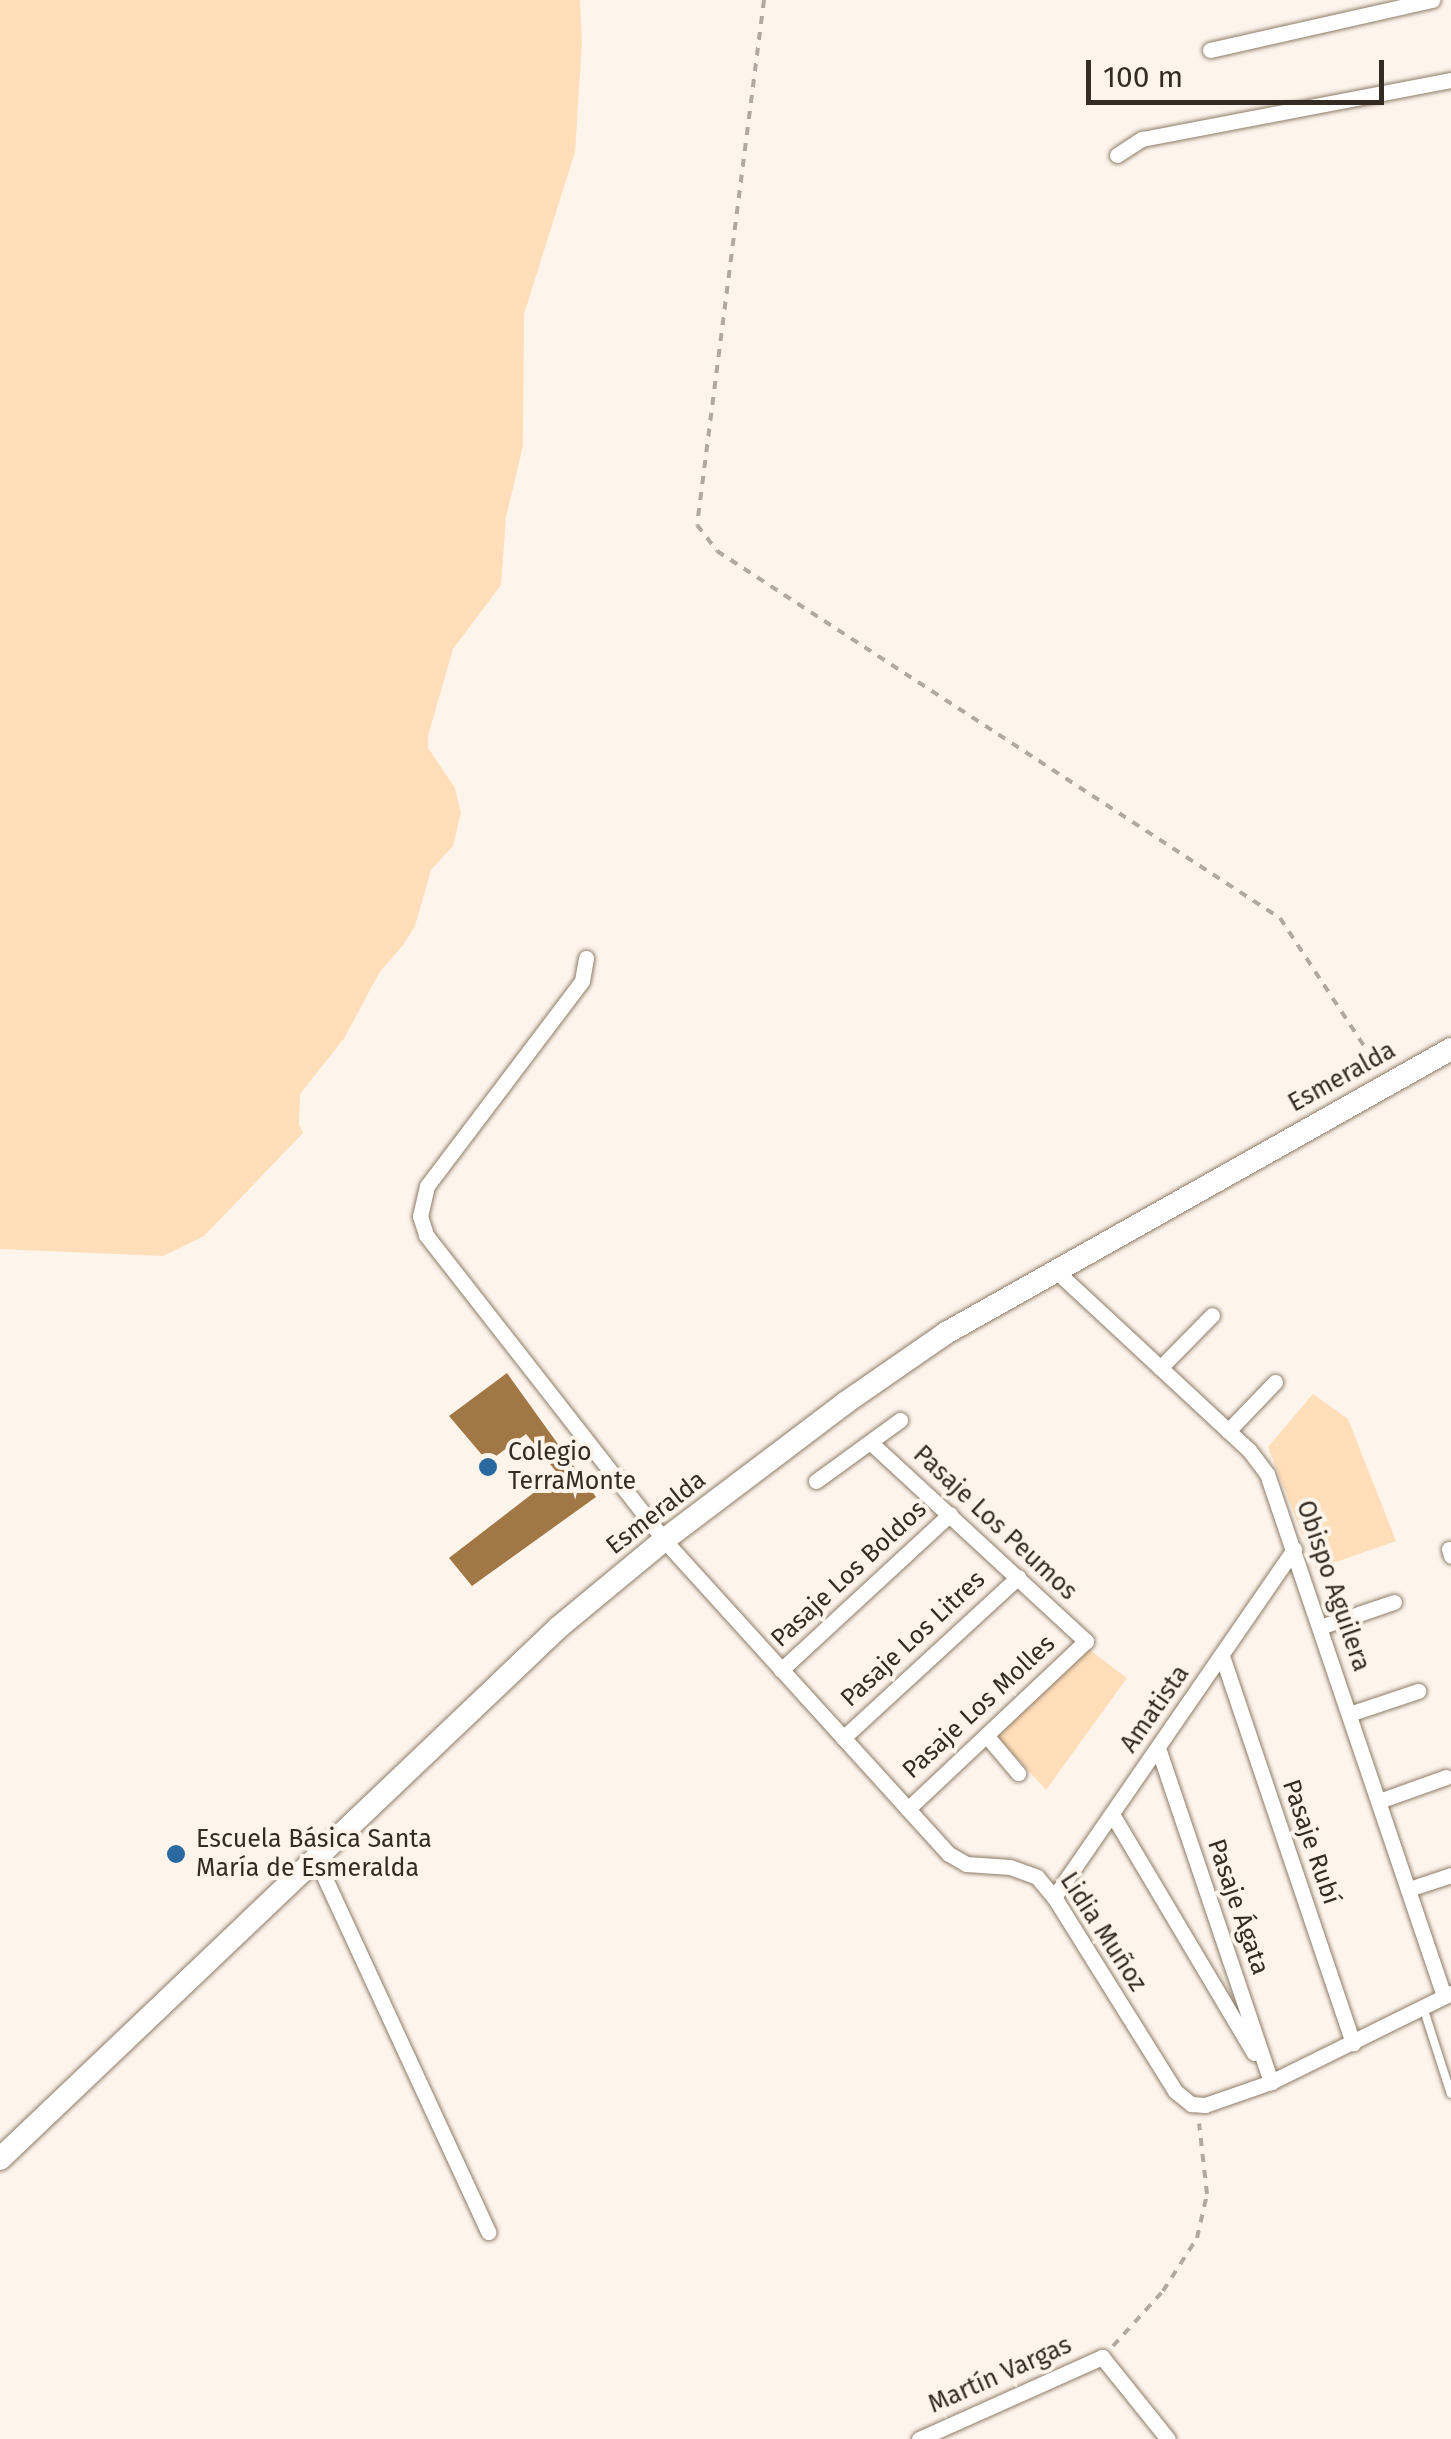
<!DOCTYPE html>
<html>
<head>
<meta charset="utf-8">
<style>
	body { margin:0 }
	#map { position:relative; width:1451px; height:2439px; overflow:hidden; background:#fdf5ec; font-family:"Fira Sans",sans-serif }
	div>[style] { position:absolute }
	.green>* { inset:0; background:#ffdeb9 }
	.building>* { inset:0; background:#a07745 }
	.path>* { height:4px; margin-top:-2px; transform-origin:0; background:repeating-linear-gradient(90deg,#b1a9a1 0 8px,transparent 0 16px) }
	.roads { filter:drop-shadow(0 0 2px #8d7c68) drop-shadow(0 0 2px #8d7c68) }
	.lane>* { height:8px; margin:-4px; padding:0 4px; transform-origin:4px; border-radius:4px; background:#fff }
	.street>* { height:15px; margin:-7.5px; padding:0 7.5px; transform-origin:7.5px; border-radius:7.5px; background:#fff }
	.secondary>* { height:22px; margin:-11px; padding:0 11px; transform-origin:11px; border-radius:11px; background:#fff }
	.dots>* { width:28px; height:28px; translate:-50% -50%; box-sizing:border-box; border:5px solid #fdf5ec; border-radius:50% }
	span { translate:-50% -50%; white-space:nowrap; text-align:center; line-height:1.15; -webkit-text-stroke:8px #fdf5ec; paint-order:stroke }
	.street-label { font-size:25px; color:#342c24 }
	.poi-label { font-size:25px; color:#342c24 }
	.left { translate:0 -50%; text-align:left }
	.scale { position:absolute; left:1086px; top:60px; width:298px; height:45px; box-sizing:border-box; border:5px solid #342c24; border-top:0; padding-left:12px; font-size:30px; line-height:35px; white-space:nowrap; color:#342c24; -webkit-text-stroke:8px #fdf5ec; paint-order:stroke }
</style>
</head>
<body>
<div id="map">
	<div class="green">
		<div style="clip-path:polygon(0 0,580px 0,582px 42px,575px 152px,524px 314px,523px 446px,506px 517px,501px 585px,453px 649px,428px 736px,428px 748px,455px 788px,461px 813px,453px 846px,431px 870px,415px 926px,404px 944px,379px 973px,345px 1037px,300px 1094px,299px 1124px,303px 1133px,204px 1236px,163px 1256px,0 1249px)"></div>
		<div style="clip-path:polygon(1313px 1394px,1348px 1419px,1396px 1541px,1316px 1569px,1268px 1447px)"></div>
		<div style="clip-path:polygon(1087px 1648px,1127px 1678px,1046px 1790px,995px 1734px)"></div>
	</div>
	<div class="building">
		<div style="clip-path:polygon(507px 1373px,596px 1497px,472px 1586px,449px 1558px,558px 1474px,526px 1434px,488px 1462px,449px 1416px)"></div>
	</div>
	<div class="path">
		<div style="left:764px;top:0;width:529px;rotate:97.27deg"></div>
		<div style="left:697px;top:525px;width:33px;rotate:52deg"></div>
		<div style="left:717px;top:551px;width:672px;rotate:33.1deg"></div>
		<div style="left:1280px;top:918px;width:178px;rotate:56.7deg"></div>
		<div style="left:1113px;top:2346px;width:74px;rotate:-47.7deg"></div>
		<div style="left:1163px;top:2291px;width:63px;rotate:-57.3deg"></div>
		<div style="left:1197px;top:2238px;width:45px;rotate:-77.2deg"></div>
		<div style="left:1207px;top:2194px;width:71px;rotate:-96.4deg"></div>
	</div>
	<div class="roads">
		<div class="lane">
			<div style="left:1423px;top:2007px;width:91px;rotate:72.2deg"></div>
		</div>
		<div class="street">
			<div style="left:1210px;top:50px;width:228px;rotate:-12.7deg"></div>
			<div style="left:1117px;top:155px;width:30px;rotate:-33deg"></div>
			<div style="left:1142px;top:139px;width:315px;rotate:-10.8deg"></div>
			<div style="left:586px;top:958px;width:23px;rotate:100deg"></div>
			<div style="left:582px;top:981px;width:257px;rotate:127.1deg"></div>
			<div style="left:427px;top:1186px;width:31px;rotate:103deg"></div>
			<div style="left:420px;top:1216px;width:20px;rotate:72deg"></div>
			<div style="left:426px;top:1235px;width:387px;rotate:52deg"></div>
			<div style="left:664px;top:1540px;width:424px;rotate:47.8deg"></div>
			<div style="left:949px;top:1854px;width:20px;rotate:30deg"></div>
			<div style="left:966px;top:1864px;width:44px;rotate:3.9deg"></div>
			<div style="left:1010px;top:1867px;width:29px;rotate:20deg"></div>
			<div style="left:1037px;top:1877px;width:26px;rotate:50deg"></div>
			<div style="left:1054px;top:1897px;width:229px;rotate:58deg"></div>
			<div style="left:1175px;top:2091px;width:21px;rotate:39deg"></div>
			<div style="left:1191px;top:2104px;width:14px;rotate:4deg"></div>
			<div style="left:1205px;top:2105px;width:70px;rotate:-19.2deg"></div>
			<div style="left:1271px;top:2082px;width:201px;rotate:-26.3deg"></div>
			<div style="left:1054px;top:1269px;width:266px;rotate:42.9deg"></div>
			<div style="left:1249px;top:1450px;width:30px;rotate:53deg"></div>
			<div style="left:1267px;top:1474px;width:551px;rotate:71.27deg"></div>
			<div style="left:1160px;top:1368px;width:74px;rotate:-45.5deg"></div>
			<div style="left:1228px;top:1431px;width:68px;rotate:-46.2deg"></div>
			<div style="left:870px;top:1442px;width:294px;rotate:42.7deg"></div>
			<div style="left:1086px;top:1641px;width:245px;rotate:136.7deg"></div>
			<div style="left:816px;top:1481px;width:104px;rotate:-36deg"></div>
			<div style="left:1449px;top:1549px;width:7px;rotate:74deg"></div>
			<div style="left:1320px;top:1627px;width:78px;rotate:-18.7deg"></div>
			<div style="left:1222px;top:1656px;width:409px;rotate:71.3deg"></div>
			<div style="left:781px;top:1670px;width:230px;rotate:-42.7deg"></div>
			<div style="left:1349px;top:1714px;width:73px;rotate:-18.4deg"></div>
			<div style="left:986px;top:1735px;width:50px;rotate:49.9deg"></div>
			<div style="left:843px;top:1738px;width:238px;rotate:-42.6deg"></div>
			<div style="left:1158px;top:1748px;width:353px;rotate:71.3deg"></div>
			<div style="left:1379px;top:1801px;width:71px;rotate:-19.7deg"></div>
			<div style="left:1112px;top:1814px;width:278px;rotate:59.3deg"></div>
			<div style="left:316px;top:1859px;width:411px;rotate:65.2deg"></div>
			<div style="left:1409px;top:1889px;width:44px;rotate:-18.4deg"></div>
			<div style="left:1054px;top:1897px;width:423px;rotate:-55.4deg"></div>
			<div style="left:919px;top:2439px;width:201px;rotate:-24.1deg"></div>
			<div style="left:1102px;top:2357px;width:105px;rotate:51.2deg"></div>
		</div>
		<div class="secondary">
			<div style="left:0;top:2159px;width:772px;rotate:-43.58deg"></div>
			<div style="left:559px;top:1627px;width:136px;rotate:-39.6deg"></div>
			<div style="left:664px;top:1540px;width:227px;rotate:-37.1deg"></div>
			<div style="left:845px;top:1403px;width:123px;rotate:-34.7deg"></div>
			<div style="left:946px;top:1333px;width:579px;rotate:-29.35deg"></div>
		</div>
	</div>
	<div class="dots">
		<div style="left:488px;top:1467px;background:#2a699f"></div>
		<div style="left:176px;top:1854px;background:#2a699f"></div>
	</div>
	<div class="street-label">
		<span style="left:1342px;top:1077px;rotate:-29deg">Esmeralda</span>
		<span style="left:656px;top:1513px;rotate:-38deg">Esmeralda</span>
		<span style="left:995px;top:1523px;rotate:43deg">Pasaje Los Peumos</span>
		<span style="left:849px;top:1574px;rotate:-43deg">Pasaje Los Boldos</span>
		<span style="left:1333px;top:1586px;rotate:71deg">Obispo Aguilera</span>
		<span style="left:913px;top:1639px;rotate:-43deg">Pasaje Los Litres</span>
		<span style="left:979px;top:1707px;rotate:-43deg">Pasaje Los Molles</span>
		<span style="left:1155px;top:1709px;rotate:-55deg">Amatista</span>
		<span style="left:1311px;top:1842px;rotate:71deg">Pasaje Rubí</span>
		<span style="left:1238px;top:1907px;rotate:71deg">Pasaje Ágata</span>
		<span style="left:1103px;top:1932px;rotate:57deg">Lidia Muñoz</span>
		<span style="left:1000px;top:2375px;rotate:-24deg">Martín Vargas</span>
	</div>
	<div class="poi-label">
		<span class="left" style="left:508px;top:1467px">Colegio<br>TerraMonte</span>
		<span class="left" style="left:196px;top:1854px">Escuela Básica Santa<br>María de Esmeralda</span>
	</div>
	<div class="scale">100 m</div>
</div>
</body>
</html>
